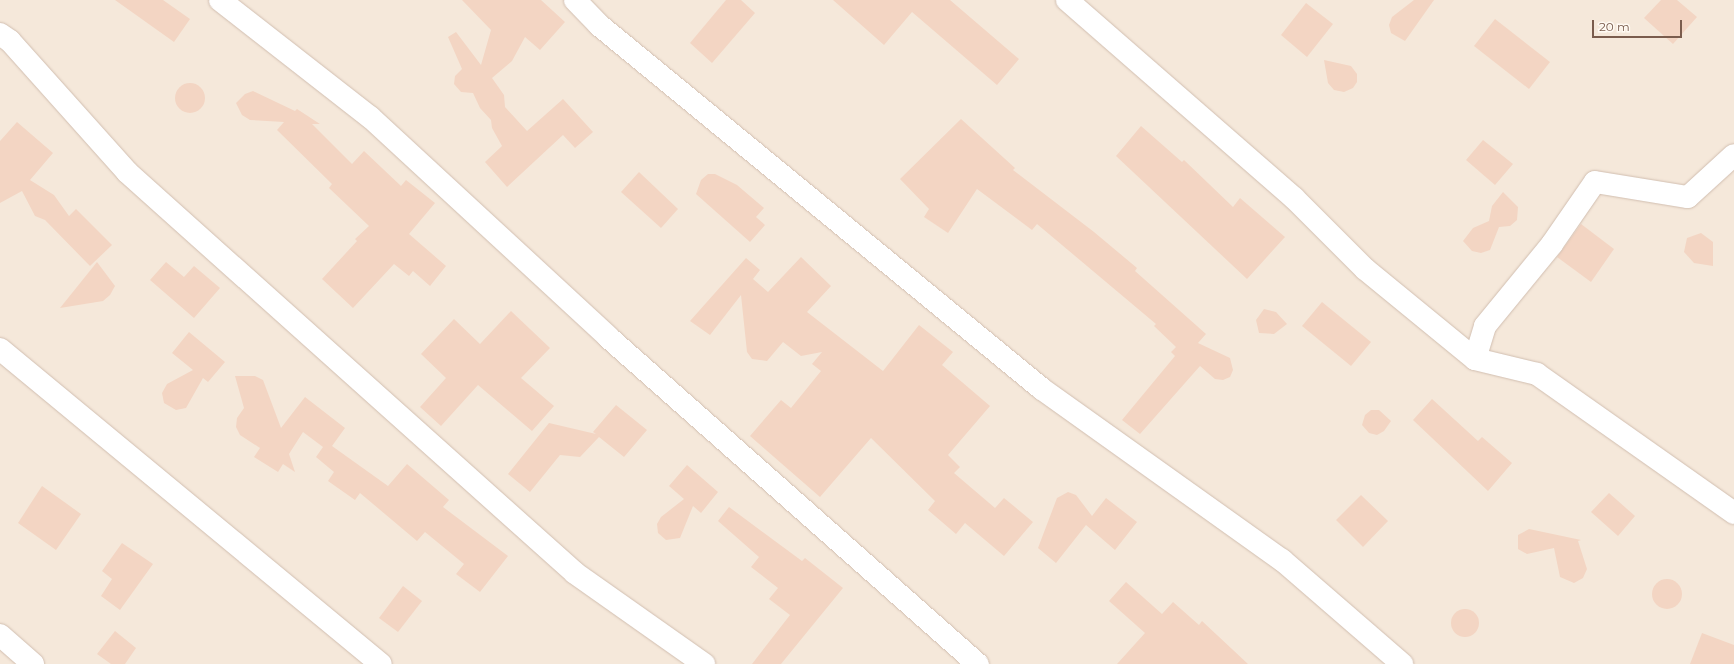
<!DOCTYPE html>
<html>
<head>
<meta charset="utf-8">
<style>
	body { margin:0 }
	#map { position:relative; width:1734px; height:664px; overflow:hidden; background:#fdf6ec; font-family:Montserrat,sans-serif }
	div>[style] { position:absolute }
	.residential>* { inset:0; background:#f5e8da }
	.building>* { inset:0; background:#f3d5c3 }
	.round { border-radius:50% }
	.roads { filter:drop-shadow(0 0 1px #d1beb0) drop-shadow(0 0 1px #d1beb0) }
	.street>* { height:22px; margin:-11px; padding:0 11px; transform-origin:11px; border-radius:11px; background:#fff }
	span { translate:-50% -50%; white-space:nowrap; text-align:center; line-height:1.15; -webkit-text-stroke:4px #fffaf3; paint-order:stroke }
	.scale { position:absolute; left:1592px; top:20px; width:90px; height:18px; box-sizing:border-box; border:2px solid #7a5c4d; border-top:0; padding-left:5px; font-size:12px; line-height:14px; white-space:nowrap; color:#7a5c4d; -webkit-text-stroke:3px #fffaf3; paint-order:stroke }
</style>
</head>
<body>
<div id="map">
	<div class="residential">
		<div style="clip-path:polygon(0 0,1734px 0,1734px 664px,0 664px)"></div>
	</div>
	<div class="building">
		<div style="clip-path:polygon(115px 0,163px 0,190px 19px,174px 42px)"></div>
		<div style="clip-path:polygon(462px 0,541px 0,565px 22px,540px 50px,525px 37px,512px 61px,492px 78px,504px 95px,505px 107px,527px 131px,563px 99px,593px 132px,575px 148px,563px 135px,507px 187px,485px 162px,502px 146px,492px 128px,491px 120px,480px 108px,473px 93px,461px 92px,454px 84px,455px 76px,462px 69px,448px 37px,456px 32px,481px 65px,491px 30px)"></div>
		<div style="clip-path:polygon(726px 0,741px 0,755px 13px,712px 63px,690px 43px)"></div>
		<div style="clip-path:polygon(833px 0,950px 0,1019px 59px,997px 85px,912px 12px,884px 45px)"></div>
		<div style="clip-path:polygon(1414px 0,1434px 0,1405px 41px,1391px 33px,1389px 25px,1392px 17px)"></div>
		<div style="clip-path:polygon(1661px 0,1677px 0,1697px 17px,1673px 44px,1644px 18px)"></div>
		<div style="clip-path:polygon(1306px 3px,1333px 24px,1307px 57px,1281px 35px)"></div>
		<div style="clip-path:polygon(1495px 19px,1550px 62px,1529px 89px,1474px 46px)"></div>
		<div style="clip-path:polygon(1324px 60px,1351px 66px,1357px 74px,1357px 82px,1353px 88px,1344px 92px,1334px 90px,1328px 83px)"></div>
		<div class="round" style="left:175px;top:83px;width:30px;height:30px"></div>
		<div style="clip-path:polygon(253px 91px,295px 111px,297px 109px,320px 124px,312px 124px,352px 164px,364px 151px,401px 186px,406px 180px,435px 203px,409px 234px,446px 266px,430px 286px,413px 271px,409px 276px,394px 264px,353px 308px,322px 279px,357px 241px,355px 239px,369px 226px,329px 188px,332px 184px,277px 130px,284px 122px,250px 120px,242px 115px,236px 103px,245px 94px)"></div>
		<div style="clip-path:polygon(961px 119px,1015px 168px,1013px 170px,1094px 232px,1137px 268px,1135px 271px,1206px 334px,1198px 343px,1230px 358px,1233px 370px,1230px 377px,1223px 380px,1215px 379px,1200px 366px,1140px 434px,1122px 420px,1175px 356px,1171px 352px,1176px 347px,1154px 326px,1156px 324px,1037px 224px,1032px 230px,977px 189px,948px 233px,924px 217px,929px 209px,900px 179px)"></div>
		<div style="clip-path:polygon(17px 122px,53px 153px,30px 180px,54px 195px,69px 216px,76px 209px,112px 245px,90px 266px,45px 220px,35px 216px,22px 191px,0 203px,0 141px)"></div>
		<div style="clip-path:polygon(1141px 126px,1182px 162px,1184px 160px,1233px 207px,1240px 198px,1285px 237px,1247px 279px,1116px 156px)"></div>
		<div style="clip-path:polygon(1483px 140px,1513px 164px,1495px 185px,1466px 160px)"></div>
		<div style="clip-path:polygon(639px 172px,678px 209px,661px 228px,621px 192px)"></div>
		<div style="clip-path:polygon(708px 174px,715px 174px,737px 185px,764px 208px,756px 217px,765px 225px,750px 242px,696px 194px,701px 180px)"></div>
		<div style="clip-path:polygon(1503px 192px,1518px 207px,1517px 220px,1510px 226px,1499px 227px,1490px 250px,1481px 253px,1472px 251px,1463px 241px,1473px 228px,1489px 221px,1492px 206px)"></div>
		<div style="clip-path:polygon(1581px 224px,1614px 249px,1591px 282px,1557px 257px)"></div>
		<div style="clip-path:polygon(1701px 233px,1713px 242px,1713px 266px,1694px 263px,1684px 252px,1687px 238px)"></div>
		<div style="clip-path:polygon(801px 257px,831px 286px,807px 312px,883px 371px,919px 325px,953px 352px,942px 365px,990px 406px,948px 455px,960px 467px,954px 473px,995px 508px,1004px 498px,1033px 522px,1004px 556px,965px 523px,956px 534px,928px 510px,935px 501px,871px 438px,820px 497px,750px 436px,781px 400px,791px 408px,821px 371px,812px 364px,822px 352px,801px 356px,783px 342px,767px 361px,752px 359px,747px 352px,741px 295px,710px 335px,690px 321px,746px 258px,760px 270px,753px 279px,768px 292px)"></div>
		<div style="clip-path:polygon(97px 262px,115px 286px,110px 295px,103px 301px,60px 308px)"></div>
		<div style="clip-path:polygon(166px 262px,184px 277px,194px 266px,220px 288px,194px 318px,150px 280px)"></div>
		<div style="clip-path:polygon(1322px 302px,1371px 342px,1351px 366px,1302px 326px)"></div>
		<div style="clip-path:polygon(1264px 309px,1276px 312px,1287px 324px,1274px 334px,1259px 333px,1256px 320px)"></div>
		<div style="clip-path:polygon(511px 311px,550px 348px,521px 378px,554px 406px,532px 431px,478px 385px,441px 426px,420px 407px,446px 378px,421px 354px,454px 319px,480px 344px)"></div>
		<div style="clip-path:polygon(189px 332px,225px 362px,208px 382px,203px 378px,186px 408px,176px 410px,164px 403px,162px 393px,167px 384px,193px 370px,172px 353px)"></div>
		<div style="clip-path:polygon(235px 376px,255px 376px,263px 380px,281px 428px,305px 397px,345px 428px,332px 446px,388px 486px,407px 464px,449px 500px,443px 507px,508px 556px,480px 592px,456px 574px,464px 564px,425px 532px,417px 541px,360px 493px,355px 500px,328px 481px,334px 472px,316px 457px,323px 447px,303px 432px,289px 454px,295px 472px,283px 464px,278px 472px,254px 457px,260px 448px,240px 435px,236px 427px,237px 418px,244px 408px)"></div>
		<div style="clip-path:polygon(1432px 399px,1478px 441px,1482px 437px,1512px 463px,1488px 491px,1413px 420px)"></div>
		<div style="clip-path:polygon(616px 405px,647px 430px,624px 457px,599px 437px,580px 457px,560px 455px,530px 492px,508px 474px,549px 423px,596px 434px,593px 432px)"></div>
		<div style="clip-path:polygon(1371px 410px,1379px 410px,1391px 421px,1384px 431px,1377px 435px,1369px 433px,1362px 425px,1365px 415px)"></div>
		<div style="clip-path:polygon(687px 465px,718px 492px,701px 513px,693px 506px,680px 538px,666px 540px,658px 533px,657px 524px,661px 517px,684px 499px,669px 486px)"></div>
		<div style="clip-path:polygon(42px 486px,81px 514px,56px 550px,18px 523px)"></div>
		<div style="clip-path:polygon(1068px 492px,1076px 495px,1092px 516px,1106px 498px,1137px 522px,1115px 550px,1086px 525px,1056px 563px,1038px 548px,1057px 498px)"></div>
		<div style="clip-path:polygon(1609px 493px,1635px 516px,1618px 536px,1591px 512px)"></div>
		<div style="clip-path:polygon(1361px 495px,1388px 521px,1363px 547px,1336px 520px)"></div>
		<div style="clip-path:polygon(729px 507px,802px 561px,805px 558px,843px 588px,781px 664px,752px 664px,790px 615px,769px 599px,778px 588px,751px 567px,759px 557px,718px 521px)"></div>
		<div style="clip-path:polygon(1529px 529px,1581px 540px,1578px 541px,1587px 569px,1583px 578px,1574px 583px,1560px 577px,1554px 548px,1527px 554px,1518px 549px,1518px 535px)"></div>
		<div style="clip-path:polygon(122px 543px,153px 564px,120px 610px,101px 596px,112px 579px,102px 571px)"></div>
		<div class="round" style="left:1652px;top:579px;width:30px;height:30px"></div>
		<div style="clip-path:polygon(1126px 582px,1162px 614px,1173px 602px,1199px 625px,1202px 621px,1248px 664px,1117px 664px,1145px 633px,1109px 601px)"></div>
		<div style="clip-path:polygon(403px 586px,422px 601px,398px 632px,379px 618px)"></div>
		<div class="round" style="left:1451px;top:609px;width:28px;height:28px"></div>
		<div style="clip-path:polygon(115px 631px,136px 648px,125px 664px,111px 664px,97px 654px)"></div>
		<div style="clip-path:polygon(1702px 633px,1734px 645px,1734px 664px,1690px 664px)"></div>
	</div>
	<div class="roads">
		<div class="street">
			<div style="left:220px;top:0;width:190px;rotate:38deg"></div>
			<div style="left:370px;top:117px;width:324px;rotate:42.7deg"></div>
			<div style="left:608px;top:337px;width:494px;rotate:41.5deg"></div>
			<div style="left:575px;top:0;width:35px;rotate:46deg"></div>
			<div style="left:599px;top:25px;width:573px;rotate:39.41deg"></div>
			<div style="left:1042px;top:389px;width:295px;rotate:35.5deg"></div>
			<div style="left:1282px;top:560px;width:159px;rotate:40.9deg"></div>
			<div style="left:1067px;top:0;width:301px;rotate:41.1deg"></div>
			<div style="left:1294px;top:198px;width:100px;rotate:45deg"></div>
			<div style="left:1365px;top:269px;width:142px;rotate:39.3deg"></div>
			<div style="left:1475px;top:359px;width:64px;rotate:13.6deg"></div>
			<div style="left:1537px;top:374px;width:241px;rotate:35.2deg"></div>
			<div style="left:0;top:34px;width:12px;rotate:35deg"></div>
			<div style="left:10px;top:41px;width:176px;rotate:48.2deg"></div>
			<div style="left:127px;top:172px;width:601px;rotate:41.83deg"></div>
			<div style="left:575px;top:573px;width:158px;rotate:35.2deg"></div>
			<div style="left:0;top:349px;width:494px;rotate:39.6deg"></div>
			<div style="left:1475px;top:359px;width:34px;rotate:-73deg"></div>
			<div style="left:1485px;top:326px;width:106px;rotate:-50.7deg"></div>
			<div style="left:1552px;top:244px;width:75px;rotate:-55.3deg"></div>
			<div style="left:1595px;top:182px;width:94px;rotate:9.2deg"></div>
			<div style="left:1688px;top:197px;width:62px;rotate:-42.4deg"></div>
			<div style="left:0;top:635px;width:44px;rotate:41.3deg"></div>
		</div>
	</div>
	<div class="scale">20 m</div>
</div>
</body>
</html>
